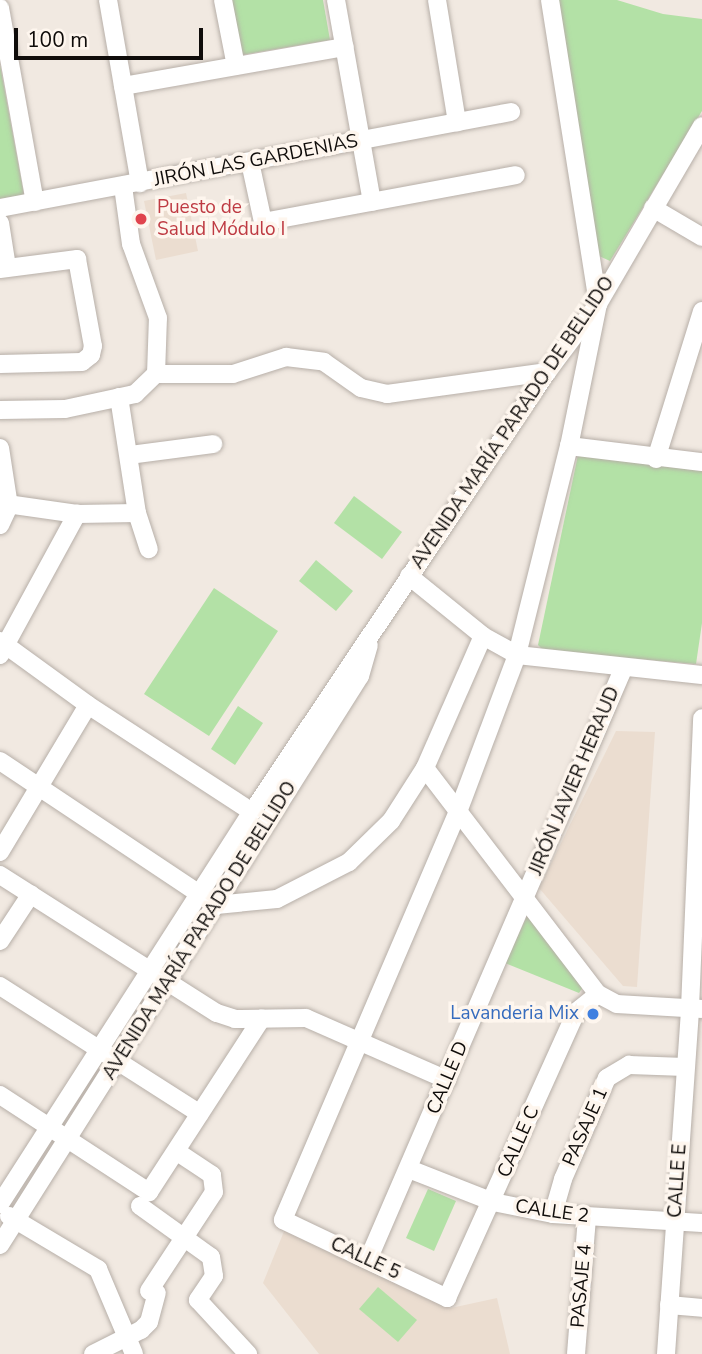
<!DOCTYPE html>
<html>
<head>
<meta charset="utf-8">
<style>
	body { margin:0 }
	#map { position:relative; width:702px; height:1354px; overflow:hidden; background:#f1e9e1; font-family:"Nunito Sans",sans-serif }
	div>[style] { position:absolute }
	.built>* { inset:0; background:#ebddd0 }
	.green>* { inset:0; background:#b3e1a6 }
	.roads { filter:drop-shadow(0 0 2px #b7afa8) drop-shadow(0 0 2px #b7afa8) }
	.minor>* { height:18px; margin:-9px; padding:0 9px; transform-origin:9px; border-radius:9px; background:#fff }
	.dots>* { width:19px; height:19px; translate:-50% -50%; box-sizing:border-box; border:4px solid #fef6ee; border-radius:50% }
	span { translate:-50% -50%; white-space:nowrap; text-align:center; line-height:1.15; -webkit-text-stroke:7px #fef6ee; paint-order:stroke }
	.street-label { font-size:19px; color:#0f0c0a }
	.health-label { font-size:19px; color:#be3a42 }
	.left { translate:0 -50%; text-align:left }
	.shop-label { font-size:19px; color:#366cbe }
	.right { translate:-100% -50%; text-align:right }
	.scale { position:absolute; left:14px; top:28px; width:189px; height:32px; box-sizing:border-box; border:4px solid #0f0c0a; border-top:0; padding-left:9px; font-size:21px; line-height:24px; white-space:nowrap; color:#0f0c0a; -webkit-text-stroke:5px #fef6ee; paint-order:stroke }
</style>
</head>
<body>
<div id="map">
	<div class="built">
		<div style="clip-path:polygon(186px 193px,198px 251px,156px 260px,144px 201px)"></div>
		<div style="clip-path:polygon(616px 731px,655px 732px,637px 987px,623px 986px,539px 888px)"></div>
		<div style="clip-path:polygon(285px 1229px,451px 1308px,497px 1298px,510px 1354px,319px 1354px,263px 1283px)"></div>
	</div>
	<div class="green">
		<div style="clip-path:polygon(232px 0,323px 0,330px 40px,241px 55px)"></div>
		<div style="clip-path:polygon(557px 0,617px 0,663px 14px,702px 19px,702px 111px,610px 261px,599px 256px)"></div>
		<div style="clip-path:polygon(0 65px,24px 195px,0 199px)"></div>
		<div style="clip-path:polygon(578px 455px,702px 471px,702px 623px,696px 664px,544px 651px,538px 645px)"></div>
		<div style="clip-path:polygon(354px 496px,402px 532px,382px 559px,334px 523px)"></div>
		<div style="clip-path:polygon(316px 560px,353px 591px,336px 611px,299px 581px)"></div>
		<div style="clip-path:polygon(214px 588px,278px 631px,209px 736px,144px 694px)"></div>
		<div style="clip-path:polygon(238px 706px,263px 723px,235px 765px,211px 749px)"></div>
		<div style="clip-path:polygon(528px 914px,583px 987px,579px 993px,505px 963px)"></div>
		<div style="clip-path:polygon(428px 1189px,456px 1201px,434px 1251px,406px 1238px)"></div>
		<div style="clip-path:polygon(378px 1287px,417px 1320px,398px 1342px,359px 1309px)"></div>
	</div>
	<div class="roads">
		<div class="minor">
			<div style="left:108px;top:0;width:186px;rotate:80.1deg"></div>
			<div style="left:223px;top:0;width:67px;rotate:78.9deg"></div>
			<div style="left:336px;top:0;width:205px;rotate:79.9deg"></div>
			<div style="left:437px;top:0;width:124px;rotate:80.7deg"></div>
			<div style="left:550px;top:0;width:308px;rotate:81deg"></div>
			<div style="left:598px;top:304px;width:145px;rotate:101.5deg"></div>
			<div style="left:569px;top:446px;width:215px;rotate:104deg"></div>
			<div style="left:517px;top:655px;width:165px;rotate:110.6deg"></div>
			<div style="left:459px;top:809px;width:447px;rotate:113.2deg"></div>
			<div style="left:283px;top:1220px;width:182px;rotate:25.4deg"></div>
			<div style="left:447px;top:1298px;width:314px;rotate:-65.7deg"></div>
			<div style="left:576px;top:1012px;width:28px;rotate:-39deg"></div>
			<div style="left:0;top:8px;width:197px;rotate:79.8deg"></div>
			<div style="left:123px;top:86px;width:225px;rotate:-10deg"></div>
			<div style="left:250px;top:162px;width:61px;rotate:77.8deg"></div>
			<div style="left:263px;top:222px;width:257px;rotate:-10.5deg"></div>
			<div style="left:0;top:208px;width:520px;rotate:-10.64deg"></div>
			<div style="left:653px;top:208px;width:57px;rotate:30.6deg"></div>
			<div style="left:0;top:223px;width:45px;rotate:81deg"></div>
			<div style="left:0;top:269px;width:78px;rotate:-7.4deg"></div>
			<div style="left:77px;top:259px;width:88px;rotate:79.6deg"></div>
			<div style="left:93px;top:346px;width:9px;rotate:103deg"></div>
			<div style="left:91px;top:355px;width:11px;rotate:142deg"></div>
			<div style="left:82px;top:362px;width:82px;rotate:178.6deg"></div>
			<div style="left:156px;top:374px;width:77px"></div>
			<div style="left:233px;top:374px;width:56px;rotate:-17.8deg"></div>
			<div style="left:286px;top:357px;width:38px;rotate:7deg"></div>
			<div style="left:324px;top:362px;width:45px;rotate:35.1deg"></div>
			<div style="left:361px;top:388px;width:27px;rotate:13deg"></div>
			<div style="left:387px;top:394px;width:162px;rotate:-7.8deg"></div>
			<div style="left:119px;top:397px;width:117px;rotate:81.2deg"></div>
			<div style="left:137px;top:513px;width:38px;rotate:72deg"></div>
			<div style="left:0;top:410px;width:65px;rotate:-0.9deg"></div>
			<div style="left:65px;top:409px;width:72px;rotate:-12.1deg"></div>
			<div style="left:135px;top:394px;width:29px;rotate:-44deg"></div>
			<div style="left:156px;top:374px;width:56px;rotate:-88deg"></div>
			<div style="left:158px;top:318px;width:79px;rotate:-110deg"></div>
			<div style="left:131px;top:244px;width:59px;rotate:-97.9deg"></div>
			<div style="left:569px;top:446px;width:134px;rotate:6.9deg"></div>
			<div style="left:0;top:448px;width:59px;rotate:81.2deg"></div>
			<div style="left:9px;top:506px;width:21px;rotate:115deg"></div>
			<div style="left:130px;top:455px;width:84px;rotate:-7.5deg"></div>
			<div style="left:656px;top:459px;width:155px;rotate:-72.7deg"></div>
			<div style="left:0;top:503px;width:78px;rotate:8.1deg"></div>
			<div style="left:77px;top:514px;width:60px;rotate:-1deg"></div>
			<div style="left:409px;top:576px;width:95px;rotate:39deg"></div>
			<div style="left:483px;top:636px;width:39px;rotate:29deg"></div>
			<div style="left:517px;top:655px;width:186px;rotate:6.2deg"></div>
			<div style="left:0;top:641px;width:109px;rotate:36deg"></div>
			<div style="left:88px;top:705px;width:196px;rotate:33.1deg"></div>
			<div style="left:0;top:655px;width:161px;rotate:-61.4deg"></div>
			<div style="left:0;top:761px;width:260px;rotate:33.7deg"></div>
			<div style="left:216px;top:905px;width:61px;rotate:-5.6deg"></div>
			<div style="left:277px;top:899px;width:81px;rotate:-27.2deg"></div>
			<div style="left:349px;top:862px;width:59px;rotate:-44.3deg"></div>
			<div style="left:391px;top:821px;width:63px;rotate:-57.3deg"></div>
			<div style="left:425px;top:768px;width:144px;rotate:-66.3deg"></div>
			<div style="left:425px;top:768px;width:285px;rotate:52.6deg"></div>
			<div style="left:598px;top:994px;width:21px;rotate:28deg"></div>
			<div style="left:617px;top:1004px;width:85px;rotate:3.4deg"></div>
			<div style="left:0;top:852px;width:171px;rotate:-59.1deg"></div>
			<div style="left:0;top:875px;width:257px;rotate:32.5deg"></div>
			<div style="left:217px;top:1013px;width:19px;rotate:18deg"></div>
			<div style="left:235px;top:1019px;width:71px;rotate:-0.8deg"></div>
			<div style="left:306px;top:1018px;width:154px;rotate:23.7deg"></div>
			<div style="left:0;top:941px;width:56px;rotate:-56.6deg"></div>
			<div style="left:0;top:986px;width:237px;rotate:32.6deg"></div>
			<div style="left:0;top:1095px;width:178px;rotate:33.1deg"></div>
			<div style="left:149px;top:1192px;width:207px;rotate:-57deg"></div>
			<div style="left:409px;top:1169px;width:90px;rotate:21.4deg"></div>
			<div style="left:493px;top:1202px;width:61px;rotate:11.3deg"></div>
			<div style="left:553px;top:1214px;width:149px;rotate:3.5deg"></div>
			<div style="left:0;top:1204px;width:466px;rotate:-57.3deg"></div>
			<div style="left:252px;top:812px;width:530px;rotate:-56.16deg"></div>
			<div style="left:547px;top:372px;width:85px;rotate:-53.1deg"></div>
			<div style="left:598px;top:304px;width:206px;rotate:-59.7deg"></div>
			<div style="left:140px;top:1206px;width:87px;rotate:35.7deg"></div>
			<div style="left:211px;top:1257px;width:19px;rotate:81deg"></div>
			<div style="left:214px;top:1276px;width:29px;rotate:124deg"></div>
			<div style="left:198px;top:1300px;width:74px;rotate:47.2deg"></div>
			<div style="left:553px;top:1214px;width:36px;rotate:-74deg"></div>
			<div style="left:563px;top:1179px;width:110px;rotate:-66.5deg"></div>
			<div style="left:607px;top:1078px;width:26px;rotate:-31deg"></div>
			<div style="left:629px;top:1065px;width:56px;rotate:2deg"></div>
			<div style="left:9px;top:1216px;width:104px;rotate:30.8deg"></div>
			<div style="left:98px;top:1269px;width:92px;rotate:67deg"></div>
			<div style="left:0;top:1245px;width:673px;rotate:-57.68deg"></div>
			<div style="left:360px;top:676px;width:32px;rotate:-74deg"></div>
			<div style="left:368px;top:1260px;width:646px;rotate:-66.65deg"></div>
			<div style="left:149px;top:1291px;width:118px;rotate:-56.7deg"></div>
			<div style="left:214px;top:1192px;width:17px;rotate:-97deg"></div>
			<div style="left:212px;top:1175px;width:43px;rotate:-146.3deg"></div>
			<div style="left:669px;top:1305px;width:33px;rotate:5deg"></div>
			<div style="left:93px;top:1354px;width:54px;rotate:-26.6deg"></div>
			<div style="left:141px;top:1330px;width:11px;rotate:-45deg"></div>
			<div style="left:149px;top:1322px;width:30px;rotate:-75deg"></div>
			<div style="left:576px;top:1354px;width:136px;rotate:-85.4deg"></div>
			<div style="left:666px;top:1354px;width:347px;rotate:-86deg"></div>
			<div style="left:690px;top:1008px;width:290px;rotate:-87.6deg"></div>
		</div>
	</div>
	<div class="dots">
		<div style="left:141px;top:219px;background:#e0444e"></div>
		<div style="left:593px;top:1014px;background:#3f7fe0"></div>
	</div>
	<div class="street-label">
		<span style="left:256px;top:161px;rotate:-11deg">JIRÓN LAS GARDENIAS</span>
		<span style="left:513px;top:423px;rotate:-56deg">AVENIDA MARÍA PARADO DE BELLIDO</span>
		<span style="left:575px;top:781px;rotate:-67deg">JIRÓN JAVIER HERAUD</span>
		<span style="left:200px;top:931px;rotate:-58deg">AVENIDA MARÍA PARADO DE BELLIDO</span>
		<span style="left:448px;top:1078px;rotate:-67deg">CALLE D</span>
		<span style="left:586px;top:1127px;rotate:-66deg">PASAJE 1</span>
		<span style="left:519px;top:1142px;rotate:-66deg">CALLE C</span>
		<span style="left:678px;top:1181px;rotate:-86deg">CALLE E</span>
		<span style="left:552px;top:1212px;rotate:8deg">CALLE 2</span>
		<span style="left:365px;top:1259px;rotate:25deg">CALLE 5</span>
		<span style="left:582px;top:1286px;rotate:-85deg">PASAJE 4</span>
	</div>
	<div class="health-label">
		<span class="left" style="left:157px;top:219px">Puesto de<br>Salud Módulo I</span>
	</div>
	<div class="shop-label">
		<span class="right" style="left:579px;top:1014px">Lavanderia Mix</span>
	</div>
	<div class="scale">100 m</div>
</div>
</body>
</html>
